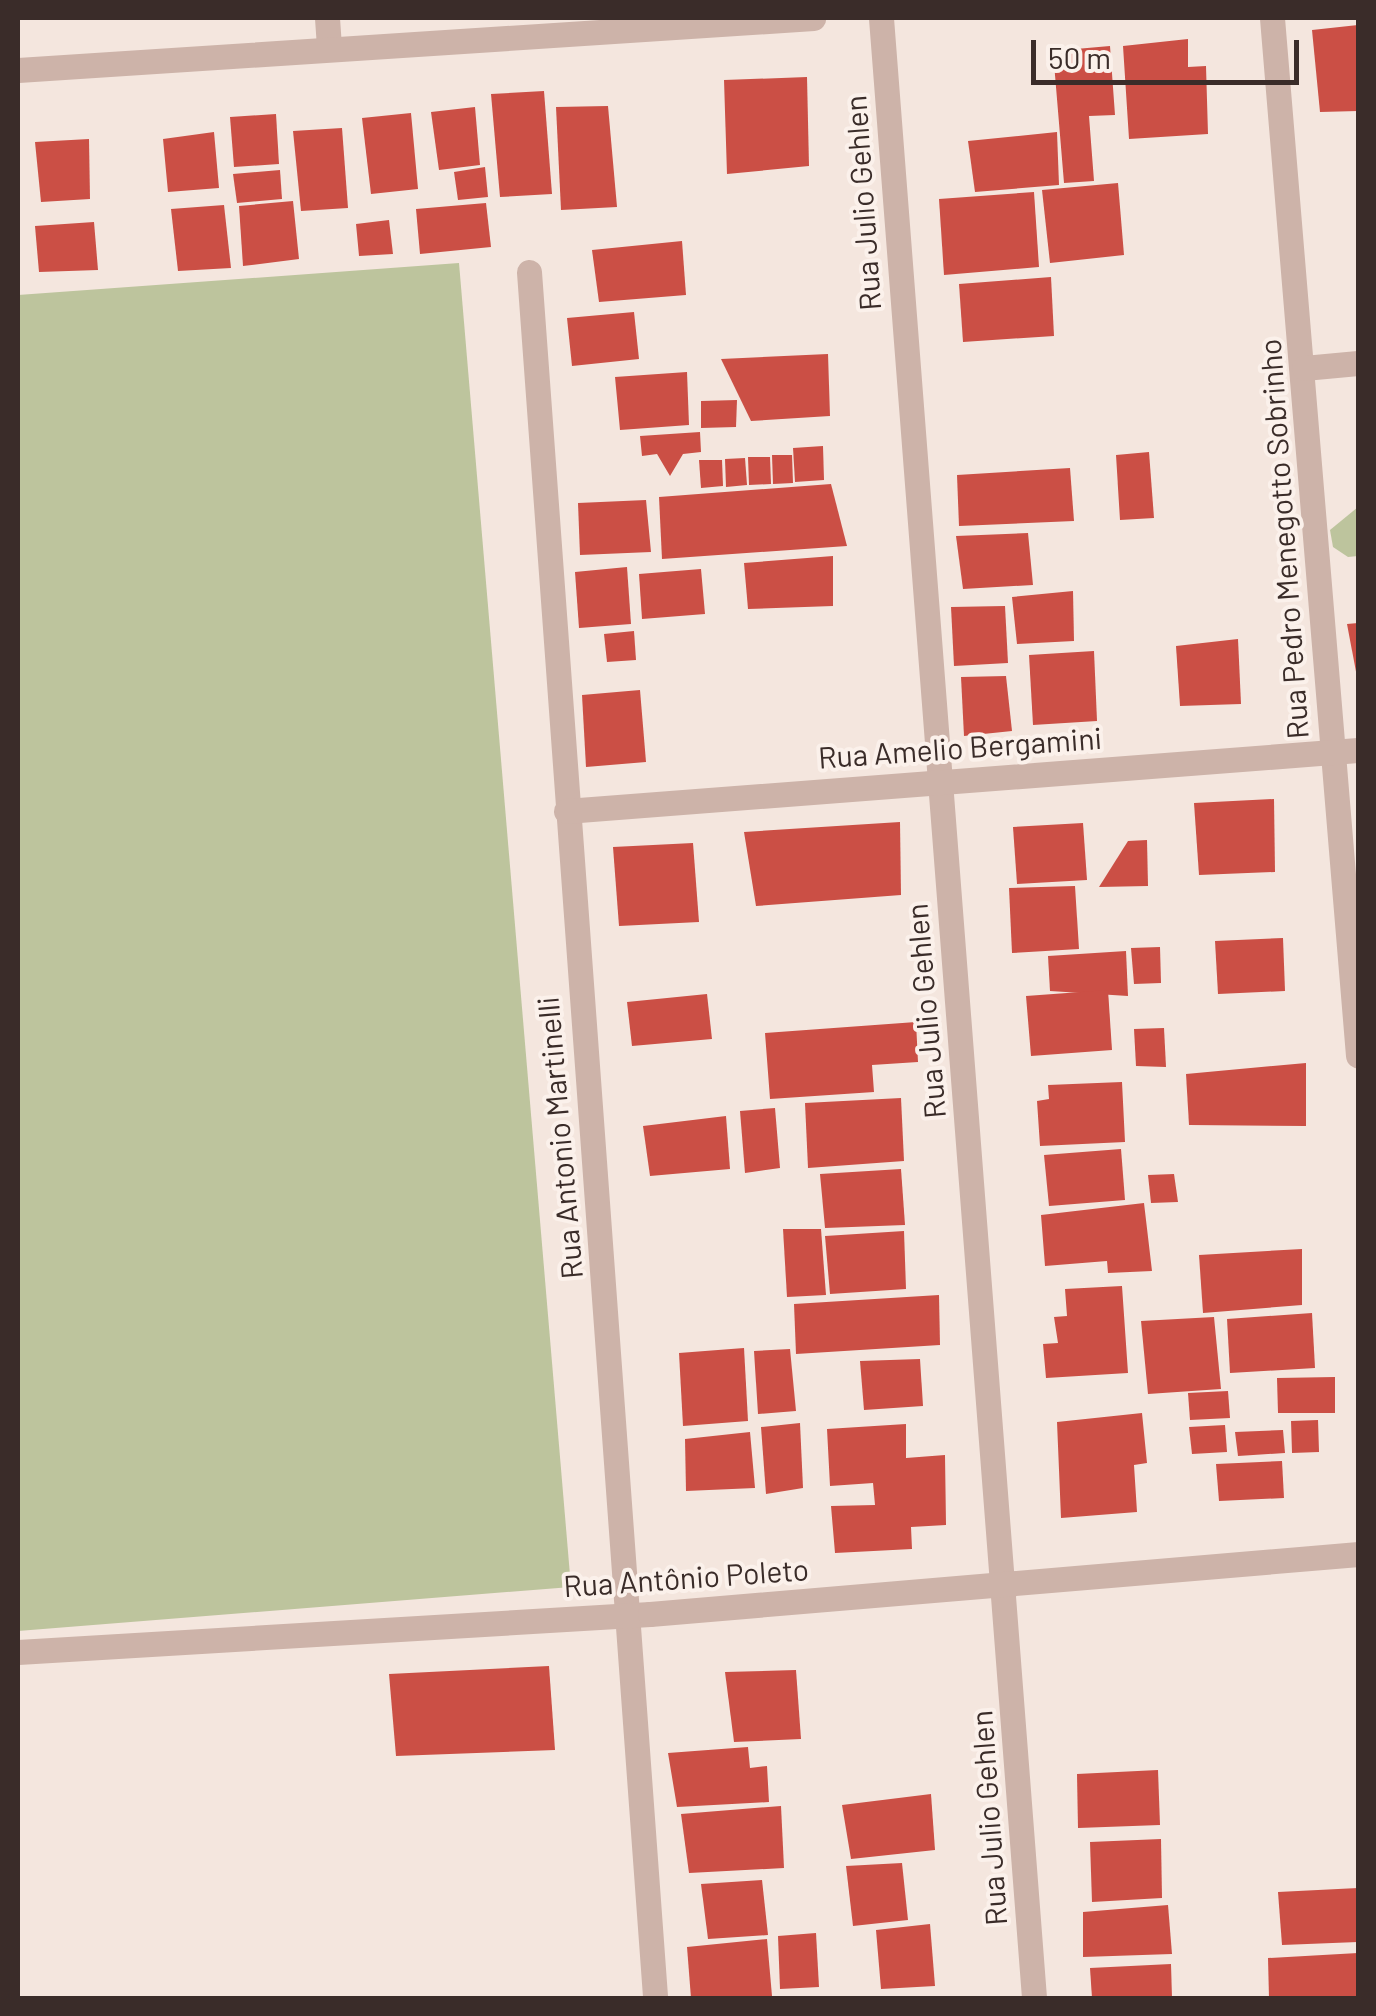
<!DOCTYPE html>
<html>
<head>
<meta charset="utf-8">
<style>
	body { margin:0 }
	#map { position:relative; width:1376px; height:2016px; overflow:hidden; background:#f4e6de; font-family:Barlow,sans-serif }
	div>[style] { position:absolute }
	.green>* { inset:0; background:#bdc49d }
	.building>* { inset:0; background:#cb4f45 }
	.minor>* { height:25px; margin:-12.5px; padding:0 12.5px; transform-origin:12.5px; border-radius:12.5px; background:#cdb3a9 }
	span { translate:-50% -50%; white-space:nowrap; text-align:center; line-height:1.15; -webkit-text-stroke:8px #fbf1eb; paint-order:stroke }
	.street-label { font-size:30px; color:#3a2c29 }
	.frame { position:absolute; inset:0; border:20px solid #3a2c29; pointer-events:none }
	.scale { position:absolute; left:1031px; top:40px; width:268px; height:45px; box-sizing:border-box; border:5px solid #3a2c29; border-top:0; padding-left:12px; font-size:30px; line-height:35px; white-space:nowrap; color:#3a2c29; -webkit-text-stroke:8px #fbf1eb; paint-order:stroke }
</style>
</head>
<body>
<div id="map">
	<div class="green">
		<div style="clip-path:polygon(459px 263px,571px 1587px,18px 1631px,18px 295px)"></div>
		<div style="clip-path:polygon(1358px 507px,1358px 556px,1348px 557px,1333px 547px,1330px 530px)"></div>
	</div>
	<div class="building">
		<div style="clip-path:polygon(1358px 25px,1358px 111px,1320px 112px,1312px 30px)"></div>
		<div style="clip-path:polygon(1188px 39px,1188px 67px,1206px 66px,1208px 134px,1129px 139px,1123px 46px)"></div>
		<div style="clip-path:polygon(1110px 46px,1115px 115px,1089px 116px,1094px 181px,1064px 183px,1053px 51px)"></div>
		<div style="clip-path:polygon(807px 77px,809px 166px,727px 174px,724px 80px)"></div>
		<div style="clip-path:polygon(544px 91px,552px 194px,500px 197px,491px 94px)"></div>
		<div style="clip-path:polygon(608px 106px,617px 207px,561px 210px,556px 107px)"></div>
		<div style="clip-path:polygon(475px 107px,480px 165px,439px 170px,431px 112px)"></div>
		<div style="clip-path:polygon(411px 113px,418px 189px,371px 194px,362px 118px)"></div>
		<div style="clip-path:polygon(276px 114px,279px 164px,234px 167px,230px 117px)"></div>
		<div style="clip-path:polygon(342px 128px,348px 208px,301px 211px,293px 131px)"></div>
		<div style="clip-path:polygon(214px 132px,219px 188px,168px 192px,163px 139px)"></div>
		<div style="clip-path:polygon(1057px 132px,1059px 185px,975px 192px,968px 141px)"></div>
		<div style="clip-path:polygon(89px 139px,90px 199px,41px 202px,35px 142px)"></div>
		<div style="clip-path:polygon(485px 167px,488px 197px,458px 200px,454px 172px)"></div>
		<div style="clip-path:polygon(280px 170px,282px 199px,237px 203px,233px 174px)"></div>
		<div style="clip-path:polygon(1118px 183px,1124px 255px,1050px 263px,1042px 190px)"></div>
		<div style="clip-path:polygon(1034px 192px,1039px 267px,944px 275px,939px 199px)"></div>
		<div style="clip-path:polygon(293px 201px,299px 259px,243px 266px,239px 206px)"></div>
		<div style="clip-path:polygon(486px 203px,491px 247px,420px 254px,416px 209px)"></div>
		<div style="clip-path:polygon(224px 205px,231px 268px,178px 271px,171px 209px)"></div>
		<div style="clip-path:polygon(389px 220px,393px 254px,359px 256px,356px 224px)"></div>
		<div style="clip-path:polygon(94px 222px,98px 270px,39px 272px,35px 226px)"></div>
		<div style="clip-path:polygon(682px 241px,686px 295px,599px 302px,592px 250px)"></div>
		<div style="clip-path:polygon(1051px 277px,1054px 336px,963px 342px,959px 284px)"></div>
		<div style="clip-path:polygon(634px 312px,639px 359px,572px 366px,567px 318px)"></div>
		<div style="clip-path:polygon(828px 354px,830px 416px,751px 421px,721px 359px)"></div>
		<div style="clip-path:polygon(687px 372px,689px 425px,620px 430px,615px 377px)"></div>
		<div style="clip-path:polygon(737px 400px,736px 427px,701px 428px,701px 401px)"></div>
		<div style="clip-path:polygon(700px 432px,701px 452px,683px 454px,670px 476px,657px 454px,642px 456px,640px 436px)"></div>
		<div style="clip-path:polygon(823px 446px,824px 480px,795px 482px,793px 448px)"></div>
		<div style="clip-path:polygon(1149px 452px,1154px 518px,1120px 520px,1116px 455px)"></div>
		<div style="clip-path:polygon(772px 455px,792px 455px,793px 483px,773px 484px)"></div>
		<div style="clip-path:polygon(748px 457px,770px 457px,771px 484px,749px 485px)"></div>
		<div style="clip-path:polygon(745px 458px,747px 485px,726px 487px,725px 459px)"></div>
		<div style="clip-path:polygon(699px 460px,722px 460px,723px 486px,701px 488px)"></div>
		<div style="clip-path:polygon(1070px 468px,1074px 521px,959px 526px,957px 475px)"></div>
		<div style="clip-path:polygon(831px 484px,847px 546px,662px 559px,659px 497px)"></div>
		<div style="clip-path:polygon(646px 500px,651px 552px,580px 555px,578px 503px)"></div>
		<div style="clip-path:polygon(1028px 533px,1033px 585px,963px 589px,956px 536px)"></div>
		<div style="clip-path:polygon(833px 556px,833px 606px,748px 609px,744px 563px)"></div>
		<div style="clip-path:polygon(627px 567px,631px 624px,579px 628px,575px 572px)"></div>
		<div style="clip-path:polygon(701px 569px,705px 614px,642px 619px,639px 574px)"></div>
		<div style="clip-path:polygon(1073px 591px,1074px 641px,1017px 644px,1012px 597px)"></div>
		<div style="clip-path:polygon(1005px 606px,1008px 663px,954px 666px,951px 607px)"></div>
		<div style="clip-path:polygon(1358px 623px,1358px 677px,1357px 677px,1347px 624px)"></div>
		<div style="clip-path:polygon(634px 631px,636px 660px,607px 662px,604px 634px)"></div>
		<div style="clip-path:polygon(1238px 639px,1241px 704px,1180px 706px,1176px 646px)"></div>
		<div style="clip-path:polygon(1094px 651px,1097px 721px,1033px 725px,1029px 655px)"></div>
		<div style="clip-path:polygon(1006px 676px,1012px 731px,964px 736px,961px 677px)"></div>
		<div style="clip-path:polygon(640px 690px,646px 762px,586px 767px,582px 695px)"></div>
		<div style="clip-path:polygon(1274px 799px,1275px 872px,1199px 875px,1194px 803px)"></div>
		<div style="clip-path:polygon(900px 822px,901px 895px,756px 906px,744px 832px)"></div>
		<div style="clip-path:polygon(1083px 823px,1087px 880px,1017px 884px,1013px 827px)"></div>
		<div style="clip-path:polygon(1147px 840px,1148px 886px,1099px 887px,1128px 841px)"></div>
		<div style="clip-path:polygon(693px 843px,699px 922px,619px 926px,613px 847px)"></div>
		<div style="clip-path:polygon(1075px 886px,1079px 949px,1012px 953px,1009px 888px)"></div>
		<div style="clip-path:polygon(1283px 938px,1285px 991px,1218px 994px,1215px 941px)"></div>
		<div style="clip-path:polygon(1160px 947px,1161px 983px,1134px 984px,1131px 948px)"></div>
		<div style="clip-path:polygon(1126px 951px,1128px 996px,1050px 991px,1048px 956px)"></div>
		<div style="clip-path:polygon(1108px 990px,1112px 1050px,1031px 1056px,1026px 996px)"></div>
		<div style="clip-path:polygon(707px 994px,712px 1039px,632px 1046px,627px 1002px)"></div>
		<div style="clip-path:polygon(916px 1022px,918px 1062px,872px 1065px,874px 1092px,770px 1099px,765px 1033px)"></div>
		<div style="clip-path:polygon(1164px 1028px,1166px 1067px,1136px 1066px,1134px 1029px)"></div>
		<div style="clip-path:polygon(1306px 1063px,1306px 1126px,1189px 1125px,1186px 1074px)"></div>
		<div style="clip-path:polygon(1122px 1082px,1125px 1142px,1040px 1146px,1037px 1101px,1049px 1099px,1048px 1085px)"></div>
		<div style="clip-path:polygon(901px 1098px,904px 1161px,808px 1168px,805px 1103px)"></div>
		<div style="clip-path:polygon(775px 1108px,780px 1168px,745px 1173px,740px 1111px)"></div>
		<div style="clip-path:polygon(726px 1116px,730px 1169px,650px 1176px,643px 1126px)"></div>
		<div style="clip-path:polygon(1121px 1149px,1125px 1200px,1049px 1206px,1044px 1155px)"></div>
		<div style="clip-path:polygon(901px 1169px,905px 1225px,825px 1228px,820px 1174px)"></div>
		<div style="clip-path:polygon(1174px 1174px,1178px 1202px,1151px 1203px,1148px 1175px)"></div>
		<div style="clip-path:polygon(1144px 1203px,1152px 1271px,1108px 1273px,1107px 1261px,1045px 1266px,1041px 1215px)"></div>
		<div style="clip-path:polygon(783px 1229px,821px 1229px,826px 1295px,787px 1297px)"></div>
		<div style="clip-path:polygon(904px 1231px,906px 1289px,830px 1294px,825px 1236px)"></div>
		<div style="clip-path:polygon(1302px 1249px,1302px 1305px,1203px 1313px,1199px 1255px)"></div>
		<div style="clip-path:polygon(1122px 1286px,1128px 1373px,1046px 1378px,1043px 1344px,1058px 1343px,1054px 1317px,1067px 1316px,1065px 1289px)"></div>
		<div style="clip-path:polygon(939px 1295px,940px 1345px,796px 1354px,794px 1304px)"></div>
		<div style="clip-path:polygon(1312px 1313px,1315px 1368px,1230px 1373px,1227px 1319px)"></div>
		<div style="clip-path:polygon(1214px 1317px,1221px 1389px,1148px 1394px,1141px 1321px)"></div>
		<div style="clip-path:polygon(744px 1348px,748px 1421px,683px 1426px,679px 1353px)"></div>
		<div style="clip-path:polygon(790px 1349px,796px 1411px,758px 1414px,754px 1351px)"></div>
		<div style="clip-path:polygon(920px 1359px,923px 1406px,864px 1410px,860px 1361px)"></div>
		<div style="clip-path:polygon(1335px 1377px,1335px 1413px,1278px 1413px,1277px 1378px)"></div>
		<div style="clip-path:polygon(1228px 1391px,1230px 1418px,1190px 1420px,1188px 1393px)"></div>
		<div style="clip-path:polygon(1142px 1413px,1147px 1463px,1134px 1465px,1137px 1512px,1061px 1518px,1057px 1422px)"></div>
		<div style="clip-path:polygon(1318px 1420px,1319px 1452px,1292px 1453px,1291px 1421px)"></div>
		<div style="clip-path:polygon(800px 1423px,803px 1488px,766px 1494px,761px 1427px)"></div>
		<div style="clip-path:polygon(906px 1424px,906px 1458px,945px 1455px,946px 1525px,911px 1527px,912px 1549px,835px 1553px,831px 1506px,875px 1505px,873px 1483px,830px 1486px,827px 1429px)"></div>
		<div style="clip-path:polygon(1225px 1425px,1227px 1452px,1192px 1454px,1189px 1427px)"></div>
		<div style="clip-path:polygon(1283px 1430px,1285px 1453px,1238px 1456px,1235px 1432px)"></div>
		<div style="clip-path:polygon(750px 1432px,755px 1488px,686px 1491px,685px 1439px)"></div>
		<div style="clip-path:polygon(1282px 1461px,1284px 1498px,1219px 1501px,1216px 1464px)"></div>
		<div style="clip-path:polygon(549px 1666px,555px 1750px,396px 1756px,389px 1674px)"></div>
		<div style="clip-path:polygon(796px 1670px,801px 1739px,734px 1742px,725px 1672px)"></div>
		<div style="clip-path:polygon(748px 1747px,750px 1768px,767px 1766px,769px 1802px,677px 1807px,668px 1753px)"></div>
		<div style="clip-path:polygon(1158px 1770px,1160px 1825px,1078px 1828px,1077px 1774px)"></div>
		<div style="clip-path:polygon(931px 1794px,935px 1850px,851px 1859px,842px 1805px)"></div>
		<div style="clip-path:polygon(781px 1806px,784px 1868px,689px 1873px,681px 1814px)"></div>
		<div style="clip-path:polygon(1161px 1839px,1162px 1898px,1092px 1902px,1090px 1842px)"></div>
		<div style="clip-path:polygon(902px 1863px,908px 1920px,853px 1926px,846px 1866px)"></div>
		<div style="clip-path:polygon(762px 1880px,768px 1935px,708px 1939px,701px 1884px)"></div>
		<div style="clip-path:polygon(1358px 1888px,1358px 1942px,1282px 1945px,1278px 1892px)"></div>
		<div style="clip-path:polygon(1168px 1905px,1172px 1954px,1083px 1957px,1083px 1912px)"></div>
		<div style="clip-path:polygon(930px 1924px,935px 1986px,881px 1989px,876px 1930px)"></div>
		<div style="clip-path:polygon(816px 1933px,819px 1987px,780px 1989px,778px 1936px)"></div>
		<div style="clip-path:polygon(767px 1939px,772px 1996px,691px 1998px,687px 1947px)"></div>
		<div style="clip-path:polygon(1358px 1953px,1358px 1998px,1269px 1998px,1268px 1958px)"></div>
		<div style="clip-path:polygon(1171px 1964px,1172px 1998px,1092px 1998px,1090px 1968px)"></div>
	</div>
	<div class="minor">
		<div style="left:327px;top:18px;width:29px;rotate:86deg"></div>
		<div style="left:881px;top:18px;width:1986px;rotate:85.58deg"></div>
		<div style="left:1272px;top:18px;width:1041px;rotate:85.26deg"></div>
		<div style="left:18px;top:70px;width:797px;rotate:-3.74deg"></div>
		<div style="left:529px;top:272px;width:1731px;rotate:85.82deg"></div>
		<div style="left:1304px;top:368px;width:54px;rotate:-5.3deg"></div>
		<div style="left:566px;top:811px;width:794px;rotate:-4.4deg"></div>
		<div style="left:18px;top:1652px;width:633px;rotate:-3.44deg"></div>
		<div style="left:650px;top:1614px;width:711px;rotate:-4.84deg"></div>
	</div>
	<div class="street-label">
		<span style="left:862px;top:203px;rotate:-94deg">Rua Julio Gehlen</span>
		<span style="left:1283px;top:539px;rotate:-94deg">Rua Pedro Menegotto Sobrinho</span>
		<span style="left:960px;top:747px;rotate:-4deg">Rua Amelio Bergamini</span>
		<span style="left:925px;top:1011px;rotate:-95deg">Rua Julio Gehlen</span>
		<span style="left:559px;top:1138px;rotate:-95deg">Rua Antonio Martinelli</span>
		<span style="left:686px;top:1577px;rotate:-4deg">Rua Antônio Poleto</span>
		<span style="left:988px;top:1818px;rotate:-94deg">Rua Julio Gehlen</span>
	</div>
	<div class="frame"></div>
	<div class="scale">50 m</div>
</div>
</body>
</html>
